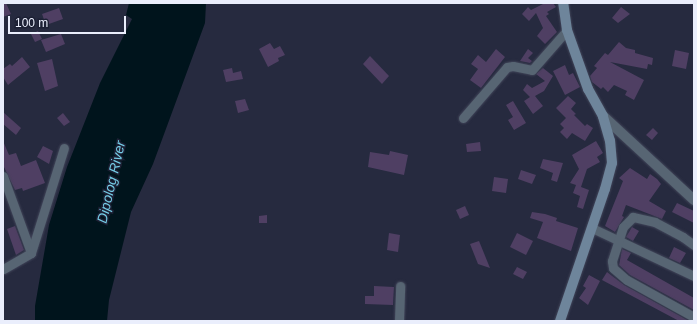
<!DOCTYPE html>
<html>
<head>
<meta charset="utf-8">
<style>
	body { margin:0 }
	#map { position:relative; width:697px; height:324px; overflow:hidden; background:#262a3f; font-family:Arial,sans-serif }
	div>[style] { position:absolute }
	.water>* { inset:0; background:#00141c }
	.building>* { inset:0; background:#4f3f63 }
	.roads { filter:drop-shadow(0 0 1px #414559) drop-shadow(0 0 1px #414559) }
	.minor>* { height:9px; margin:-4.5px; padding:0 4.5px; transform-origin:4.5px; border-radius:4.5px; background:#576573 }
	.tertiary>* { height:10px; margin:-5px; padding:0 5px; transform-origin:5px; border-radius:5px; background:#576573 }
	.secondary>* { height:10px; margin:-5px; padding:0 5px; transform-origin:5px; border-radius:5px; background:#6e859b }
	span { translate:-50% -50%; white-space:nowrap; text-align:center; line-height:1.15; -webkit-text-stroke:3px #1c2034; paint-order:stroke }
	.water-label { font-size:14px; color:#75cde7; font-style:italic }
	.frame { position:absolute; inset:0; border:4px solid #eaeefc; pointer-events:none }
	.scale { position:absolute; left:8px; top:16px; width:118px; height:18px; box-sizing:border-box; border:2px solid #eaeefc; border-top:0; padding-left:5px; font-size:12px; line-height:14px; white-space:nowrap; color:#eaeefc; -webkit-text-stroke:3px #1c2034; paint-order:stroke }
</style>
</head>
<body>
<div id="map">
	<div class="water">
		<div style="clip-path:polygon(129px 3px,206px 3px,205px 23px,153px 164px,131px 212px,109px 300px,107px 321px,35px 321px,35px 306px,49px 225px,67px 167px,100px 83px,132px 19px,126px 15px)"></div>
	</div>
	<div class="building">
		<div style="clip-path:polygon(3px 3px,6px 3px,11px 14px,3px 17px)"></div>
		<div style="clip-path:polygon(545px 3px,553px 3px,556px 7px,547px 12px,549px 14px,546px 16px,557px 32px,545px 44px,537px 36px,543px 28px,536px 13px,529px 21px,522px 14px,528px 7px,531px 10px)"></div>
		<div style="clip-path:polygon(621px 7px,630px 14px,618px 23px,612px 18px)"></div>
		<div style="clip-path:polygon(59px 8px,63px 19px,46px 25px,42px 14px)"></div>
		<div style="clip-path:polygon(38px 31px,42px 39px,35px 42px,31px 34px)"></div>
		<div style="clip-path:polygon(61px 34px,65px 44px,46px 52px,41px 40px)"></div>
		<div style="clip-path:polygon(619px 42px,626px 48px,635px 50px,635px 53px,653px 58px,652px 65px,648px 64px,647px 69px,610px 62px,644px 80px,634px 100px,625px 95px,627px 91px,614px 85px,608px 92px,603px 87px,601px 89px,592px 82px,590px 76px,597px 68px,594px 66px,605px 53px,608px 55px)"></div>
		<div style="clip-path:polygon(270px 43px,274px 49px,280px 46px,285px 55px,278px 58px,279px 61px,268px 67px,259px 49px)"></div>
		<div style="clip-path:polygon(496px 49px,505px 57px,481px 88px,470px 80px,478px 69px,471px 64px,478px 55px,486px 62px)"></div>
		<div style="clip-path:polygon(528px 49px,533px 53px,528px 58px,532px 61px,530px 63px,520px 61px)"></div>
		<div style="clip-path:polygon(675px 50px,689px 53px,686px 69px,672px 66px)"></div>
		<div style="clip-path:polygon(370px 56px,389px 76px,382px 84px,363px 64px)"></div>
		<div style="clip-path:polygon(22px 57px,30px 67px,8px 85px,3px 77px,3px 69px,10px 64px,12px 66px)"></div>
		<div style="clip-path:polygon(52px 59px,58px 86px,45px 91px,37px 63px)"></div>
		<div style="clip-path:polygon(565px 65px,569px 75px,573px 73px,580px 87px,565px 95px,553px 71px)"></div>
		<div style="clip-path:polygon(232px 68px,233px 73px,241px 71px,243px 79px,226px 82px,223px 70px)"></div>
		<div style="clip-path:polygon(543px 68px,553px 76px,544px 91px,535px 96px,543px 106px,533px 114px,524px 101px,530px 97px,523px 90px,527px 84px,532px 88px,545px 81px,536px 74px)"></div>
		<div style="clip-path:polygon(568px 96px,576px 103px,571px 109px,576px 114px,574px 115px,585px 126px,587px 124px,593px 128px,585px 141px,572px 133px,567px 139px,560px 132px,564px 128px,560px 124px,566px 118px,556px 108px)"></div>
		<div style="clip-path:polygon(245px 99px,249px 110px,238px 113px,235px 101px)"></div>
		<div style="clip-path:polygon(513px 101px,526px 123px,514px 130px,508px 120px,513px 117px,506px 105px)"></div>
		<div style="clip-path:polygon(3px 112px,21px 128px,16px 135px,3px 124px)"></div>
		<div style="clip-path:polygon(63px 113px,70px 122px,64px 126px,57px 118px)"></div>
		<div style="clip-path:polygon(653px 128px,658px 133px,652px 140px,646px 135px)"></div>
		<div style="clip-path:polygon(3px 141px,9px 155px,16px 153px,21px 166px,36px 160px,45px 183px,23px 191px,22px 188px,15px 190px,3px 165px)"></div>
		<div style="clip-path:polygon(596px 141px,603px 153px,597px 157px,600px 162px,587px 169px,581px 187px,589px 190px,583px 209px,577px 207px,580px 196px,573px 193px,576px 185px,570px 183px,579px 169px,572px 155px)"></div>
		<div style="clip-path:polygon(480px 142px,481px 151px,467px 152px,466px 144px)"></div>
		<div style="clip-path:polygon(43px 146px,53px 151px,49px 164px,37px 157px)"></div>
		<div style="clip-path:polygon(390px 151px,408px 155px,404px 175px,368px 167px,370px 152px,389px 155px)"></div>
		<div style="clip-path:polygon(543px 159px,563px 163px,557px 182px,551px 180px,553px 173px,540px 168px)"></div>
		<div style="clip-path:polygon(630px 168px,647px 179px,650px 174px,657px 179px,661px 184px,649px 201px,666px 211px,662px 219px,626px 205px,622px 216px,624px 217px,615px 232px,605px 226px,623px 181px,619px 178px)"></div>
		<div style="clip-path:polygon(521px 170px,536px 175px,532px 184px,518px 179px)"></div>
		<div style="clip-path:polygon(494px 177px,508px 179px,506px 193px,492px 191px)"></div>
		<div style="clip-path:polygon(677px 203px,694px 211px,694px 223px,672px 212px)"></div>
		<div style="clip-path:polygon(465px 206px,469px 215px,460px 219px,456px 210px)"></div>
		<div style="clip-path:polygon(532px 212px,545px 214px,557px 218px,556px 221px,578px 228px,571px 251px,537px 238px,543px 222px,530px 218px)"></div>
		<div style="clip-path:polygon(267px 215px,267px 223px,259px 223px,259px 216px)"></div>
		<div style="clip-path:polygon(15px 226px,24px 250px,16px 255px,7px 229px)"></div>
		<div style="clip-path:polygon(632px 227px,639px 231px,633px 241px,626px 237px)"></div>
		<div style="clip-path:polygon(389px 233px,400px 235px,398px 252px,387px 250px)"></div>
		<div style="clip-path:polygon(517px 233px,533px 241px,526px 255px,510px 247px)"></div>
		<div style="clip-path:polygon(479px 241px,490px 268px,478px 264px,470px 244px)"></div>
		<div style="clip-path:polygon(674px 247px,686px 253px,680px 263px,669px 258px)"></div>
		<div style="clip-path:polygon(622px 249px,631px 253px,627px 260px,694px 298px,694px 310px,630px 275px,619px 265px)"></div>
		<div style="clip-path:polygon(517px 267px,527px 272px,523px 279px,513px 274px)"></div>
		<div style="clip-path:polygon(607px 272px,624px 285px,689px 321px,679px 321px,602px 280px)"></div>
		<div style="clip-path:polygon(589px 275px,600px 281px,588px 305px,579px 298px,586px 288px,583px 286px)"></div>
		<div style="clip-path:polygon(374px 286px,394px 287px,393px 305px,365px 304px,365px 296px,374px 296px)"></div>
	</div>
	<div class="roads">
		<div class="minor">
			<div style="left:463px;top:118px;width:67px;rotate:-49.2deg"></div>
			<div style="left:507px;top:67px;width:6px;rotate:-9deg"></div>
			<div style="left:513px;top:66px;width:19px;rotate:12deg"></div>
			<div style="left:532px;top:70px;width:53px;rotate:-48.8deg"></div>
			<div style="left:3px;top:176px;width:82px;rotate:70deg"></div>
			<div style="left:31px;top:253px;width:32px;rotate:150deg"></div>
			<div style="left:592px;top:228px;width:113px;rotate:25.2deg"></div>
			<div style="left:694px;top:245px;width:14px;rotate:-144deg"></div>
			<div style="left:683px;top:237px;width:32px;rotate:-152deg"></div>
			<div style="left:655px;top:222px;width:23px;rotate:-167deg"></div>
			<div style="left:633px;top:217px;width:14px;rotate:135deg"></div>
			<div style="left:623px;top:227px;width:36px;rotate:108deg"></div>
			<div style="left:612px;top:261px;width:7px;rotate:82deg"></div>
			<div style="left:613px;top:268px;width:18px;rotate:41deg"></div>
			<div style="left:627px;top:280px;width:77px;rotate:28.9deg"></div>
			<div style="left:31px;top:253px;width:110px;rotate:-72.6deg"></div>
			<div style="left:399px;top:321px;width:35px;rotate:-88deg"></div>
		</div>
		<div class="tertiary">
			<div style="left:603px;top:116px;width:124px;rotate:42.7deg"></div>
		</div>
		<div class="secondary">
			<div style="left:560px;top:321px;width:139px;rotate:-71.2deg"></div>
			<div style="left:605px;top:189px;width:27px;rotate:-75deg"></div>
			<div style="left:612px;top:163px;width:22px;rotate:-95deg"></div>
			<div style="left:610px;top:141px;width:26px;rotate:-106deg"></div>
			<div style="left:603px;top:116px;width:31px;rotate:-119deg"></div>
			<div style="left:588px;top:89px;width:63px;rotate:-109.6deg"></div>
			<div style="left:567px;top:30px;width:27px;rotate:-98deg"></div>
		</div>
	</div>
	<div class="water-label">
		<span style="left:111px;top:182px;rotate:-77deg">Dipolog River</span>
	</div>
	<div class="frame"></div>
	<div class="scale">100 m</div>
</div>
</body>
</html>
